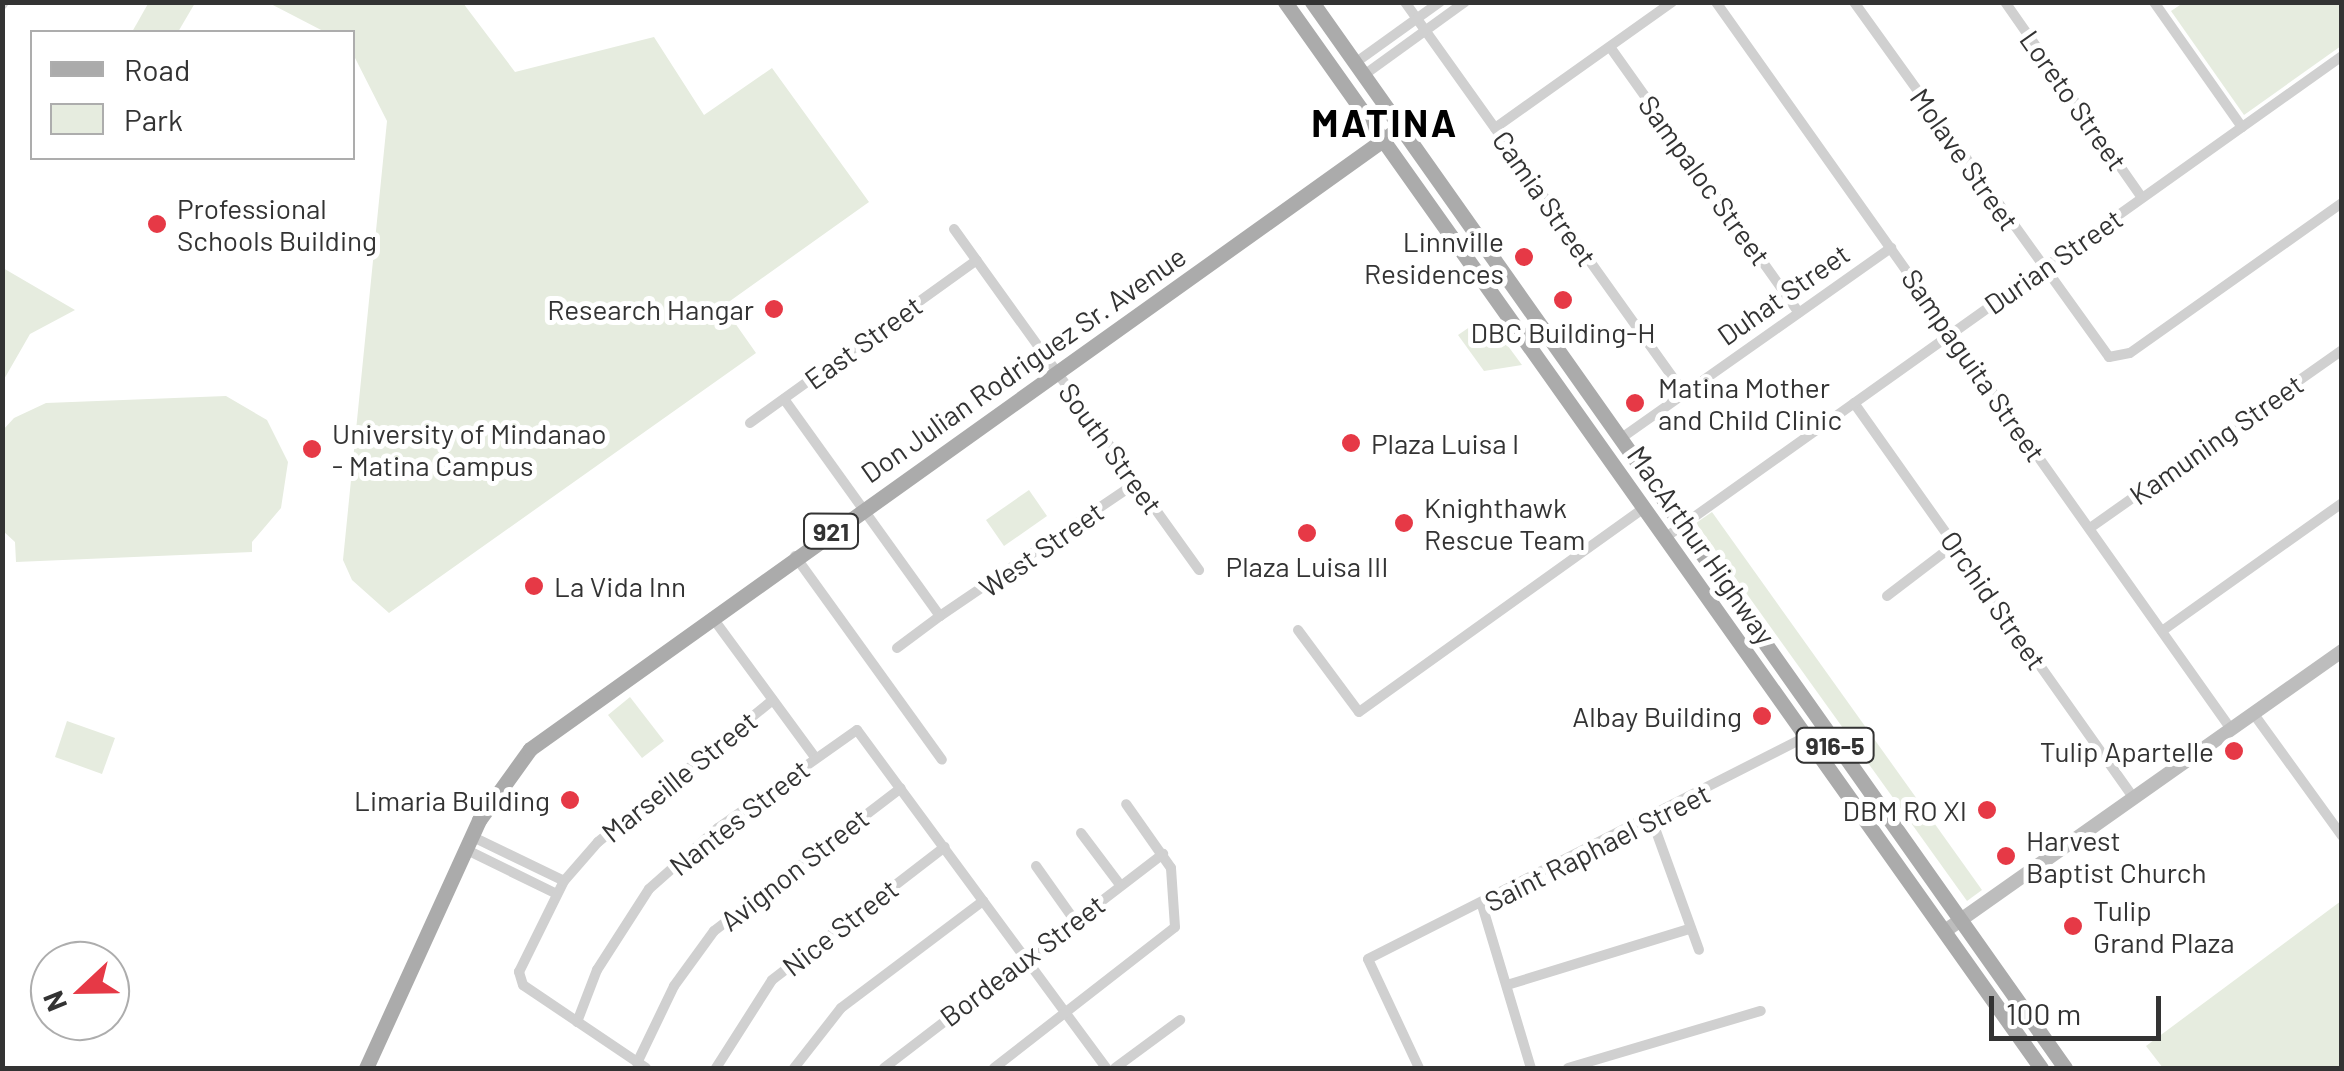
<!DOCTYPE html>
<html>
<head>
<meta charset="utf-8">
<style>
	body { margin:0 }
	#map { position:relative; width:2344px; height:1071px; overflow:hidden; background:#fff; font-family:Barlow,sans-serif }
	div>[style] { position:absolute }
	.green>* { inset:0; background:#e6ecdf }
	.street>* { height:10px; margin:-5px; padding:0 5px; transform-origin:5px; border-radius:5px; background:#d0d0d0 }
	.secondary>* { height:14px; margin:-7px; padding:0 7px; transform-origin:7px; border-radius:7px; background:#bdbdbd }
	.primary>* { height:15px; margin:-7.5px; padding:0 7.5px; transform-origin:7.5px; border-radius:7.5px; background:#ababab }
	.dots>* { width:28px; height:28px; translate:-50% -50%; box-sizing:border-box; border:5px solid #fff; border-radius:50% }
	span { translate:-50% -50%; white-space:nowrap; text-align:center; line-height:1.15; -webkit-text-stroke:10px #fff; paint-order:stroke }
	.shield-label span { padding:2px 8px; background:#fff; border:2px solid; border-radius:8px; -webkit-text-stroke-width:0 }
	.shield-label { font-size:25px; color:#333; font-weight:700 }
	.street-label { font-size:28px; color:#333 }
	.poi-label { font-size:28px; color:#333 }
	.left { translate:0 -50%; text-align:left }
	.right { translate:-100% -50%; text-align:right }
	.district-label { font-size:38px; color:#000; font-weight:700; letter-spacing:2.5px }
	.frame { position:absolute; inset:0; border:5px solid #333; pointer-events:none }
	.legend { position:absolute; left:30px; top:30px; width:325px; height:130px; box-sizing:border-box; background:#fff; border:2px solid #adadad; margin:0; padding:12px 18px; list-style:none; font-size:30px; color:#333 }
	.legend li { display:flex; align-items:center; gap:20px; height:50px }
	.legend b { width:50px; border:2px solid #adadad }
	.north { position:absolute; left:30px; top:941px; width:100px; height:100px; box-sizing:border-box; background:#fff; border:2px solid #adadad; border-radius:50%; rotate:248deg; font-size:28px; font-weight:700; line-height:40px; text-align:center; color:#333 }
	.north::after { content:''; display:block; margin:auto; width:35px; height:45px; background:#e63946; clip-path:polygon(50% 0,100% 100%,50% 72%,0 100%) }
	.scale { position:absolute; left:1989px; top:996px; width:172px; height:45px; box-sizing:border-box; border:5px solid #333; border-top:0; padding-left:12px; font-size:30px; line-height:35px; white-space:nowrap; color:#333; -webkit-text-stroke:8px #fff; paint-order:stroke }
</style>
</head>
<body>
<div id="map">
	<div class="green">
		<div style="clip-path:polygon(149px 2px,195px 2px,195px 3px,178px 32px,132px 32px)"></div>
		<div style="clip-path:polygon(269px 3px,463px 3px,515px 72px,654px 37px,704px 115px,772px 68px,869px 202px,723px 306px,756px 353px,389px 613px,352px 580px,343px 560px,387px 121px,353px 54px,352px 32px,325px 32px)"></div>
		<div style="clip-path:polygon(2183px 3px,2341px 3px,2341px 46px,2244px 115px,2171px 11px)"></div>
		<div style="clip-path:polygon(3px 268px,75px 310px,30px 334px,3px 381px)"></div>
		<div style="clip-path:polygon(1477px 322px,1491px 323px,1522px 365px,1484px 371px,1458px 335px)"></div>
		<div style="clip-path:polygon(226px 396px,267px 420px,288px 462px,281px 508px,252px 542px,252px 552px,16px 562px,15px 542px,2px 530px,3px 430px,14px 418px,46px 403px)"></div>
		<div style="clip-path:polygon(1029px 490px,1047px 516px,1004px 546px,986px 520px)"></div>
		<div style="clip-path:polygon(1712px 512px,1982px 890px,1967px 901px,1696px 523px)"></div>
		<div style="clip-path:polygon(630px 697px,664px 741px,642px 758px,608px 715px)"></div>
		<div style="clip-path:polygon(67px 721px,115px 738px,102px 774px,55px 757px)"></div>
		<div style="clip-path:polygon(2341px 901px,2341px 1068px,2163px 1068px,2146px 1046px)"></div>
	</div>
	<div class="street">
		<div style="left:1405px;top:2px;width:482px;rotate:54.5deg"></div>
		<div style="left:1716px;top:2px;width:891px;rotate:54.69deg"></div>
		<div style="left:1854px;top:2px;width:437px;rotate:54.3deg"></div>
		<div style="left:2109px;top:357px;width:21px;rotate:-11deg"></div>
		<div style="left:2130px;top:353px;width:260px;rotate:-35.3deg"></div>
		<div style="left:2005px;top:2px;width:239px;rotate:55deg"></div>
		<div style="left:2154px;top:2px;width:153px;rotate:54.9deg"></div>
		<div style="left:2px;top:5px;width:4px;rotate:-56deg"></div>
		<div style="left:1610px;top:47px;width:326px;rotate:54.6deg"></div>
		<div style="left:1355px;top:63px;width:105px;rotate:-35.7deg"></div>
		<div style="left:1364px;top:75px;width:125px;rotate:-35.9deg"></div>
		<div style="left:1495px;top:128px;width:217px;rotate:-35.4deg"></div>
		<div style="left:954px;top:229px;width:420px;rotate:54.3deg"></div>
		<div style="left:784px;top:399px;width:267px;rotate:54.3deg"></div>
		<div style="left:940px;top:616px;width:237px;rotate:-34.2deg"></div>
		<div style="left:1854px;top:403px;width:484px;rotate:54.7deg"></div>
		<div style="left:750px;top:423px;width:279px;rotate:-35.7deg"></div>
		<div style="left:1620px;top:439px;width:332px;rotate:-35.2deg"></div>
		<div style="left:2090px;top:528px;width:309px;rotate:-35.2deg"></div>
		<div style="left:1666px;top:537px;width:830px;rotate:-35.43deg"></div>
		<div style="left:795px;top:556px;width:251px;rotate:54.2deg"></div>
		<div style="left:1887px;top:596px;width:84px;rotate:-37.3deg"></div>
		<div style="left:712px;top:617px;width:174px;rotate:53.7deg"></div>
		<div style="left:1298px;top:630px;width:102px;rotate:53.4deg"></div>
		<div style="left:1359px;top:712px;width:352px;rotate:-35.6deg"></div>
		<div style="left:2162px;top:631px;width:221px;rotate:-35.4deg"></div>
		<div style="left:897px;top:648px;width:54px;rotate:-36.7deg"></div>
		<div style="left:2253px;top:713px;width:152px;rotate:54.1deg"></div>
		<div style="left:1652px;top:820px;width:138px;rotate:70.1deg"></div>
		<div style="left:1081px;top:833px;width:66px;rotate:53deg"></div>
		<div style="left:471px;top:836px;width:103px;rotate:25.8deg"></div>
		<div style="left:465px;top:849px;width:102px;rotate:26.1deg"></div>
		<div style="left:1036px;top:866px;width:67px;rotate:54.7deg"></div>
		<div style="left:1482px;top:905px;width:170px;rotate:73.3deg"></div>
		<div style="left:1507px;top:985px;width:190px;rotate:-17.1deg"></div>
		<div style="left:577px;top:1022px;width:56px;rotate:-69deg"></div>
		<div style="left:597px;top:970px;width:96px;rotate:-57.3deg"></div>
		<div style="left:649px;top:889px;width:92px;rotate:-41.5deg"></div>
		<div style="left:718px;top:828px;width:170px;rotate:-35.2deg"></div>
		<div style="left:857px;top:730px;width:420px;rotate:53.6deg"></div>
		<div style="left:637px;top:1063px;width:85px;rotate:-64.3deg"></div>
		<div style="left:674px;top:986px;width:68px;rotate:-54deg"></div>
		<div style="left:714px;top:931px;width:235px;rotate:-37.4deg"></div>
		<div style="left:646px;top:1068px;width:148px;rotate:-146deg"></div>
		<div style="left:523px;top:985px;width:14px;rotate:-107deg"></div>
		<div style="left:519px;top:972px;width:102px;rotate:-63.7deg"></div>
		<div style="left:564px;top:881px;width:52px;rotate:-48.9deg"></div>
		<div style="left:598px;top:842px;width:225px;rotate:-39.1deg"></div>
		<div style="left:716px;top:1068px;width:104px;rotate:-57.5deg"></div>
		<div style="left:772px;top:980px;width:218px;rotate:-37.6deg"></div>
		<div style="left:794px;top:1068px;width:76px;rotate:-51.9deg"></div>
		<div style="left:841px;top:1008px;width:178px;rotate:-37deg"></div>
		<div style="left:884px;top:1068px;width:352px;rotate:-37.5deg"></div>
		<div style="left:994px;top:1068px;width:229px;rotate:-37.9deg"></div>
		<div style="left:1175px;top:927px;width:59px;rotate:-93.9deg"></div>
		<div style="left:1171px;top:868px;width:78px;rotate:-125.1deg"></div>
		<div style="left:1115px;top:1068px;width:81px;rotate:-36.4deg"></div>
		<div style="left:1419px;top:1068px;width:120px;rotate:-115.1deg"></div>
		<div style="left:1368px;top:959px;width:510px;rotate:-26.92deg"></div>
		<div style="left:1568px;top:1068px;width:201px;rotate:-16.5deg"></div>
	</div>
	<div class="secondary">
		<div style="left:1945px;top:931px;width:486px;rotate:-35.2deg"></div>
	</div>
	<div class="primary">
		<div style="left:1285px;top:2px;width:1307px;rotate:54.66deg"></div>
		<div style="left:1312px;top:2px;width:1305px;rotate:54.76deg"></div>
		<div style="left:366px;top:1068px;width:273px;rotate:-65.5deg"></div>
		<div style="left:479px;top:820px;width:87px;rotate:-54.3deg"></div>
		<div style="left:530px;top:749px;width:1070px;rotate:-35.53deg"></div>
	</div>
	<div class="dots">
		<div style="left:157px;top:224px;background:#e63946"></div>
		<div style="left:1524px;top:257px;background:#e63946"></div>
		<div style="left:1563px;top:300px;background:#e63946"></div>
		<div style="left:774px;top:309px;background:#e63946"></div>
		<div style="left:1635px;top:403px;background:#e63946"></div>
		<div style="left:1351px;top:443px;background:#e63946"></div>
		<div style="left:312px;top:449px;background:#e63946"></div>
		<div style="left:1404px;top:523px;background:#e63946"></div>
		<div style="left:1307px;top:533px;background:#e63946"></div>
		<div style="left:534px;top:586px;background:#e63946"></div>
		<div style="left:1762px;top:716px;background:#e63946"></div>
		<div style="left:2234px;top:751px;background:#e63946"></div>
		<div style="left:570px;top:800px;background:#e63946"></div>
		<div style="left:1987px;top:810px;background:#e63946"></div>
		<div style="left:2006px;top:856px;background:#e63946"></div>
		<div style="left:2073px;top:926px;background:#e63946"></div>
	</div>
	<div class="shield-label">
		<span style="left:831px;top:531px">921</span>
		<span style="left:1835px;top:745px">916-5</span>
	</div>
	<div class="street-label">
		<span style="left:2074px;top:100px;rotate:55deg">Loreto Street</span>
		<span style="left:1965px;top:159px;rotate:55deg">Molave Street</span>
		<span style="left:1705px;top:180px;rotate:54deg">Sampaloc Street</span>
		<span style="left:1545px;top:198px;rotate:55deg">Camia Street</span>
		<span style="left:2053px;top:261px;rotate:-35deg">Durian Street</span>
		<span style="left:1783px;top:294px;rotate:-35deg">Duhat Street</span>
		<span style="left:863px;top:342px;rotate:-36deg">East Street</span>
		<span style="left:1023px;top:364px;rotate:-35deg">Don Julian Rodriguez Sr. Avenue</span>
		<span style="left:1974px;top:365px;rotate:55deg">Sampaguita Street</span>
		<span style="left:2216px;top:439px;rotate:-35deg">Kamuning Street</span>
		<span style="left:1111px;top:448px;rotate:54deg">South Street</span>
		<span style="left:1702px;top:545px;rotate:55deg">MacArthur Highway</span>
		<span style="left:1041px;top:549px;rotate:-35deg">West Street</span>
		<span style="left:1994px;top:600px;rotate:55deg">Orchid Street</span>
		<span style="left:679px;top:776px;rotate:-39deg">Marseille Street</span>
		<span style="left:739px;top:817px;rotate:-38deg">Nantes Street</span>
		<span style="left:1597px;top:847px;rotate:-27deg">Saint Raphael Street</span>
		<span style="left:794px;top:869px;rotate:-38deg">Avignon Street</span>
		<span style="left:840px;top:927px;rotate:-38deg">Nice Street</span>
		<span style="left:1022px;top:960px;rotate:-37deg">Bordeaux Street</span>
	</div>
	<div class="poi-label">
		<span class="left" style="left:177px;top:224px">Professional<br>Schools Building</span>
		<span class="right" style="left:1504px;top:257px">Linnville<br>Residences</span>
		<span class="right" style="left:754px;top:309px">Research Hangar</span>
		<span style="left:1563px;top:332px">DBC Building-H</span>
		<span class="left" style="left:1658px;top:403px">Matina Mother<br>and Child Clinic</span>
		<span class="left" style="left:332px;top:449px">University of Mindanao<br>- Matina Campus</span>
		<span class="left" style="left:1371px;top:443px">Plaza Luisa I</span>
		<span class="left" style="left:1424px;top:523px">Knighthawk<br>Rescue Team</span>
		<span style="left:1307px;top:566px">Plaza Luisa III</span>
		<span class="left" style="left:554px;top:586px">La Vida Inn</span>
		<span class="right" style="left:1742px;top:716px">Albay Building</span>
		<span class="right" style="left:2214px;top:751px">Tulip Apartelle</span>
		<span class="right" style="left:550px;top:800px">Limaria Building</span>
		<span class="right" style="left:1967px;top:810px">DBM RO XI</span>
		<span class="left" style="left:2026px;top:856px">Harvest<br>Baptist Church</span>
		<span class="left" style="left:2093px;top:926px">Tulip<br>Grand Plaza</span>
	</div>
	<div class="district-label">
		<span style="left:1385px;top:123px">MATINA</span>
	</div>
	<div class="frame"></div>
	<ul class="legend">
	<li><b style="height:12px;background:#ababab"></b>Road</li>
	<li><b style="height:28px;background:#e6ecdf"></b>Park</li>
	</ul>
	<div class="north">N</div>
	<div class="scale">100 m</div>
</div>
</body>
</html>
